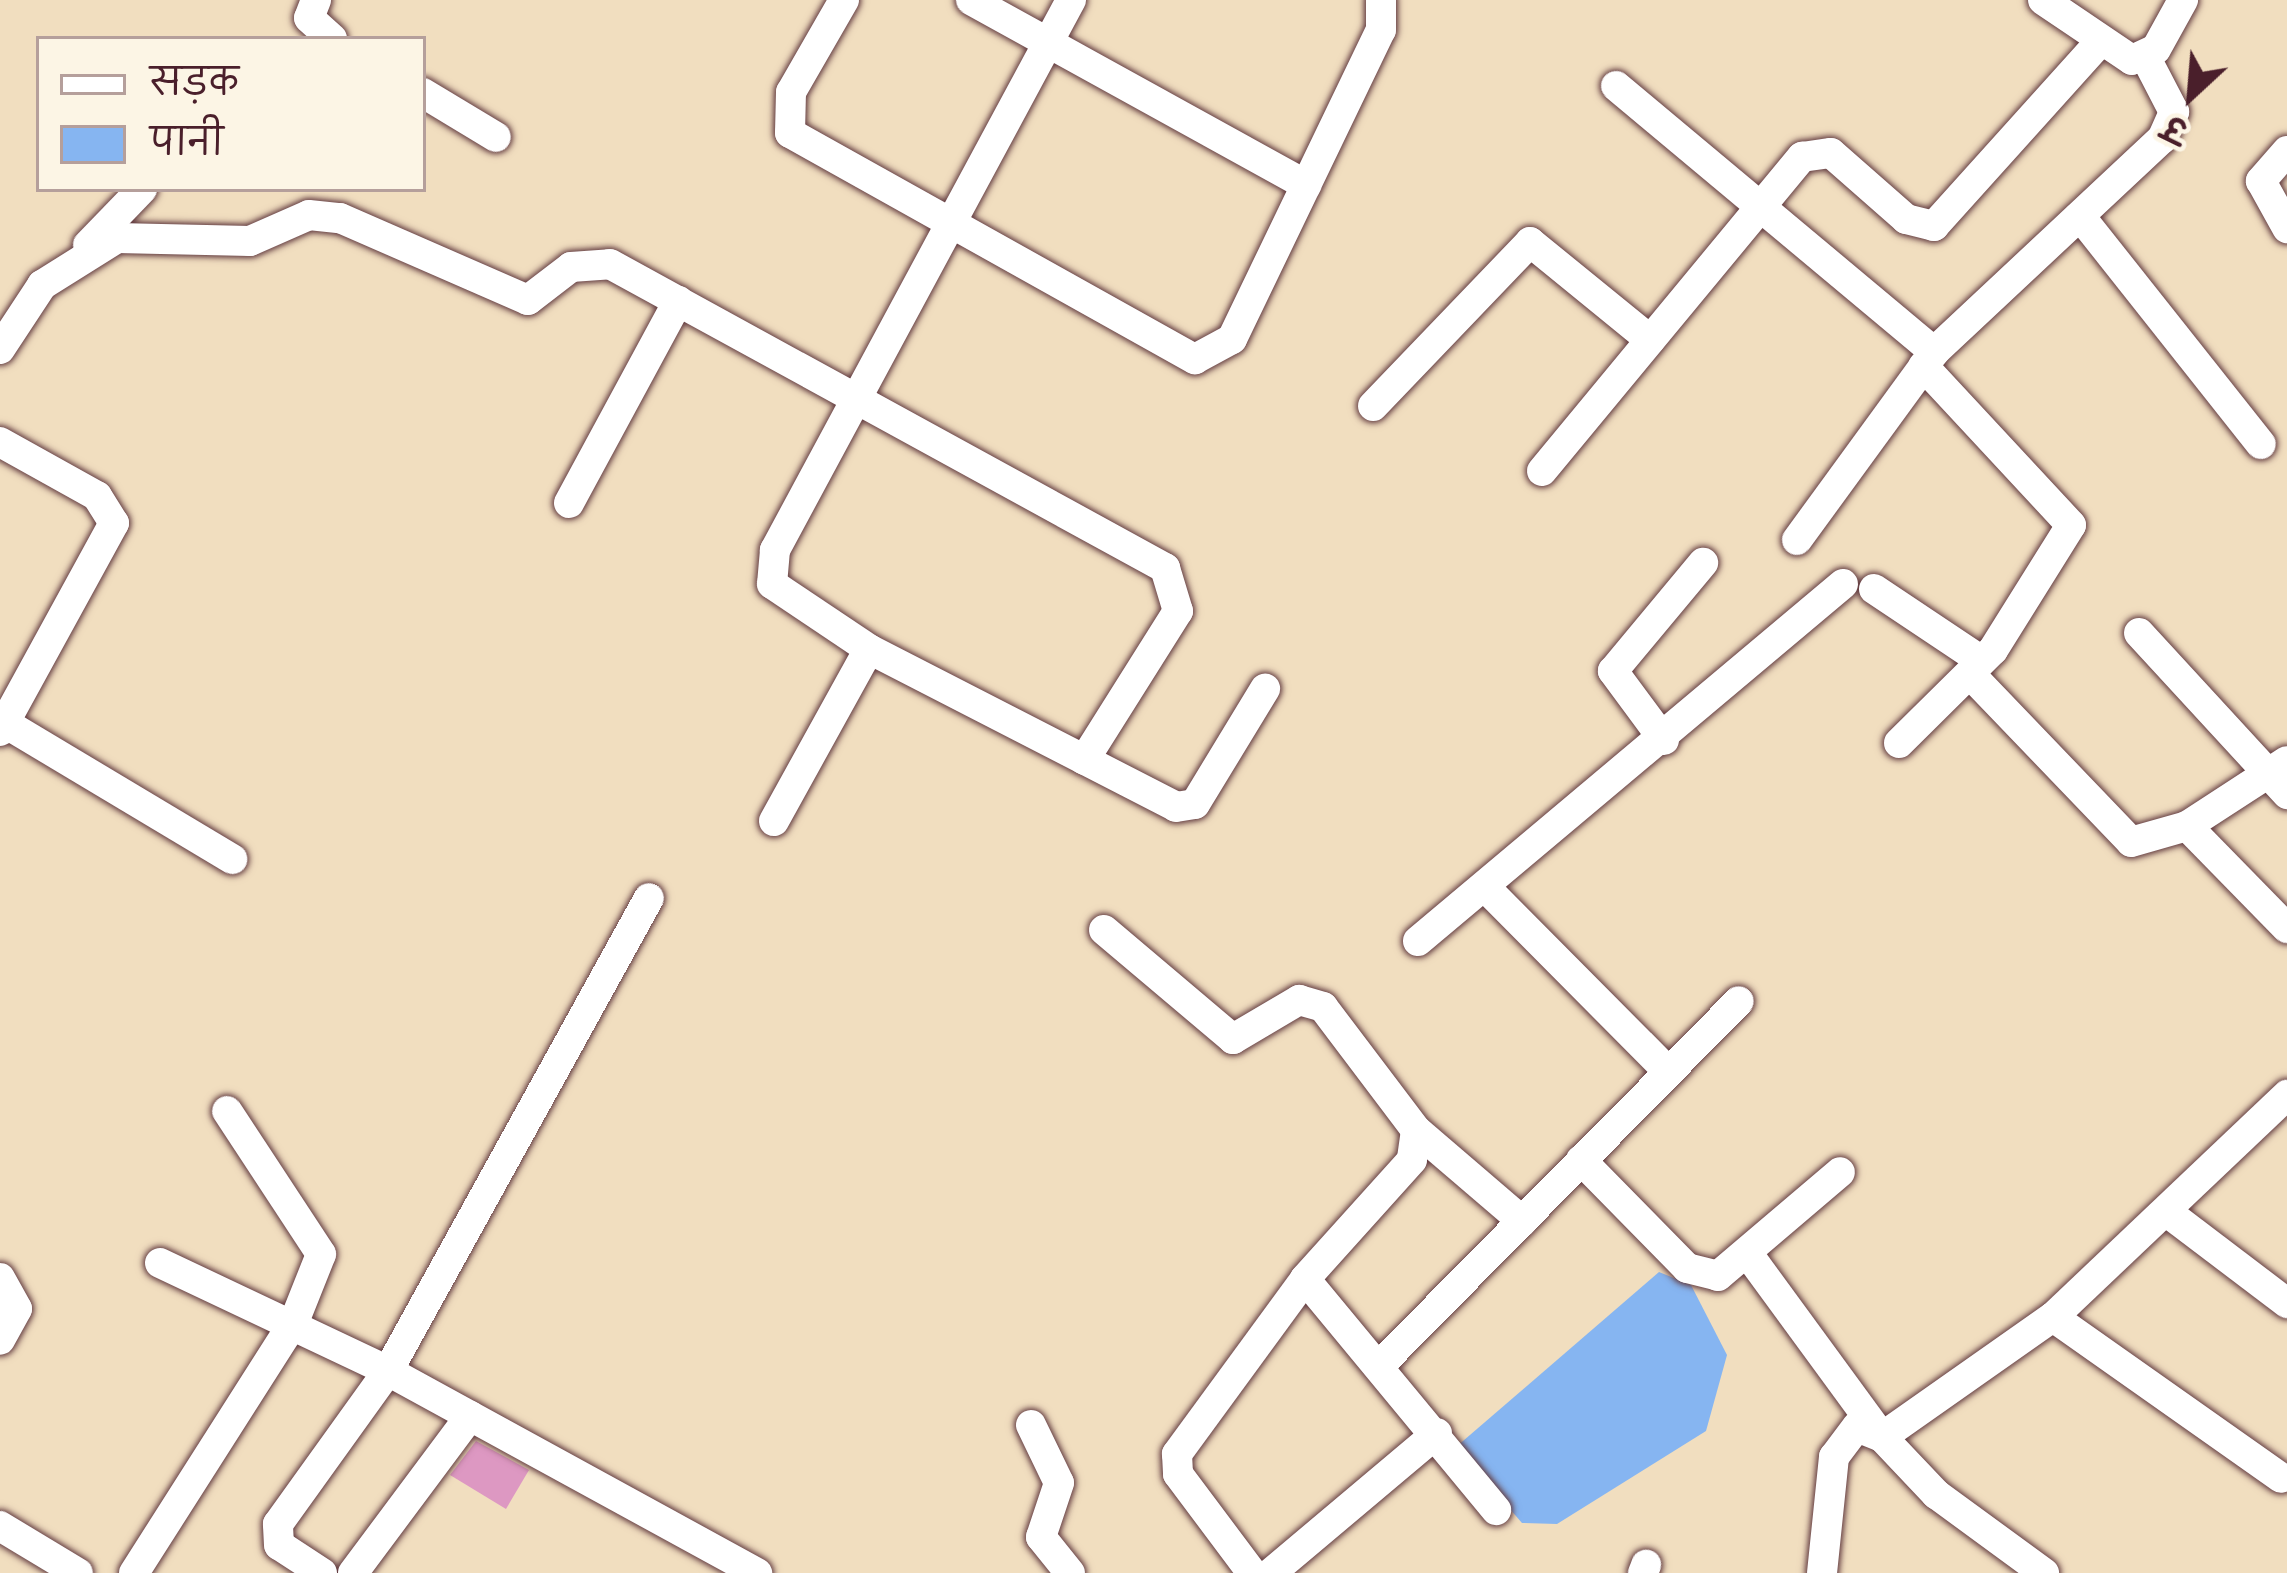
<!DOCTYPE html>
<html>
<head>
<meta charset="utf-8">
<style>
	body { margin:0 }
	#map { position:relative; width:2287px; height:1573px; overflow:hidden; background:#f1debf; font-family:"Architects Daughter","Playpen Sans Deva",sans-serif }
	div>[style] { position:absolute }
	.water>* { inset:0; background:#86b5f1 }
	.building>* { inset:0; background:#dd98c2 }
	.roads { filter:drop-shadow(0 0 3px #633c41) drop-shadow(0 0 3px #633c41) }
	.minor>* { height:30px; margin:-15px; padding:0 15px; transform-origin:15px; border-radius:15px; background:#fff }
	span { translate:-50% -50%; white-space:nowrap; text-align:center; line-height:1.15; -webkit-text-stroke:10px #fcf5e5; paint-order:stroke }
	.legend { position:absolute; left:36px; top:36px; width:390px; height:156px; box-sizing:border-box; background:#fcf5e5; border:3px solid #b59f9b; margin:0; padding:15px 21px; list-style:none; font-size:36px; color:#4a1f2b }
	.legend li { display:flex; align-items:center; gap:24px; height:60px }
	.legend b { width:60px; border:3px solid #b59f9b }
	.north { position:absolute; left:2131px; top:36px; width:120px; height:120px; -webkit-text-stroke:9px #fcf5e5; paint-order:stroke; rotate:206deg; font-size:33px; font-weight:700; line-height:48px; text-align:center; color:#4a1f2b }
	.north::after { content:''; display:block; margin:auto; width:42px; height:54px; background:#4a1f2b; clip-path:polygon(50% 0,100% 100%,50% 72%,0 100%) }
</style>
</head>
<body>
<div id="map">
	<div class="water">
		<div style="clip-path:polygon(1659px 1272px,1691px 1285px,1727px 1355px,1706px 1431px,1557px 1524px,1522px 1523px,1456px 1447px)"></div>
	</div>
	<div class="building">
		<div style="clip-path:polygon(476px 1441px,529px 1470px,506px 1509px,450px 1475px)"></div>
	</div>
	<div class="roads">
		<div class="minor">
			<div style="left:316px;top:0;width:19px;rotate:111deg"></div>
			<div style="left:309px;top:18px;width:31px;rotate:42deg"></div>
			<div style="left:844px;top:0;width:106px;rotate:119.9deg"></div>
			<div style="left:791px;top:92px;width:41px;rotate:91.4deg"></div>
			<div style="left:790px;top:133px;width:464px;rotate:29.2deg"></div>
			<div style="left:1195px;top:359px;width:42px;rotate:-28.4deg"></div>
			<div style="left:1232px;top:339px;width:343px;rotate:-64.3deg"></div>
			<div style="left:1381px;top:30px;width:30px;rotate:-90deg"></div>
			<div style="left:971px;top:0;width:383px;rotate:28.9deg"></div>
			<div style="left:1071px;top:0;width:625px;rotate:118.29deg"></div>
			<div style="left:775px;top:550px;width:34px;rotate:95deg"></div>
			<div style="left:772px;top:584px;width:117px;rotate:33.8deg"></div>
			<div style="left:869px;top:649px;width:345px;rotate:27.2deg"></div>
			<div style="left:1176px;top:807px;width:19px;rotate:-9deg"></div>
			<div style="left:1195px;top:804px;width:135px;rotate:-58.7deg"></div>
			<div style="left:2043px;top:0;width:107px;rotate:34deg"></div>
			<div style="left:2132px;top:60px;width:26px;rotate:-25deg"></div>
			<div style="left:2156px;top:49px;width:56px;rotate:-61.1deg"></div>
			<div style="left:1616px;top:86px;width:415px;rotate:39.9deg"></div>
			<div style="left:423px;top:93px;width:85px;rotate:31.1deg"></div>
			<div style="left:2287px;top:151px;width:40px;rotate:131deg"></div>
			<div style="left:2261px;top:181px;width:54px;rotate:61deg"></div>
			<div style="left:2080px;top:216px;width:291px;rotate:51.6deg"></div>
			<div style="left:88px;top:245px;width:78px;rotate:-46deg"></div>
			<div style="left:0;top:349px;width:77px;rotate:-56.7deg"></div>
			<div style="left:42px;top:285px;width:89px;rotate:-32.1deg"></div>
			<div style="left:117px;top:238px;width:133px;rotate:1.3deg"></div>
			<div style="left:250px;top:241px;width:64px;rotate:-23.8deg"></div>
			<div style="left:309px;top:215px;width:31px;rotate:6deg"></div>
			<div style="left:340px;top:218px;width:205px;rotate:23.6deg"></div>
			<div style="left:528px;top:300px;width:54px;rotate:-37.5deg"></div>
			<div style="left:571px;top:267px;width:39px;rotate:-4deg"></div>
			<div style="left:610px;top:264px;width:633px;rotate:28.71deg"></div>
			<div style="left:1165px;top:568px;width:45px;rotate:73.2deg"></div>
			<div style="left:1178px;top:611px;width:176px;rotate:122.2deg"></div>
			<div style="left:1373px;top:406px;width:227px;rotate:-46.2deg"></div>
			<div style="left:1530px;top:242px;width:155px;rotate:39.2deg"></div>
			<div style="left:0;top:442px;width:111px;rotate:29.1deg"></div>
			<div style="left:97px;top:496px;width:32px;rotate:58deg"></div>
			<div style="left:114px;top:523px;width:237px;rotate:118.7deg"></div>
			<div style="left:1542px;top:471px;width:408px;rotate:-50.4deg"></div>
			<div style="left:1802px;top:157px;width:29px;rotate:-8deg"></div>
			<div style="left:1831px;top:153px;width:100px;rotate:41.3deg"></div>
			<div style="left:1906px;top:219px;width:29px;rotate:14deg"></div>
			<div style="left:1934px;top:226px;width:246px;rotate:-48deg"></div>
			<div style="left:569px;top:503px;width:230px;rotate:-61.6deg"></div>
			<div style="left:1797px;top:540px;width:233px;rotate:-53.9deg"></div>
			<div style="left:1934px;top:352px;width:312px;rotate:-43.1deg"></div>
			<div style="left:2162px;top:139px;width:30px;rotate:-66deg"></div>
			<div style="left:2174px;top:112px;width:61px;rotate:-117.4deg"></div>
			<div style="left:1874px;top:589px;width:126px;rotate:33.7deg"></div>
			<div style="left:1979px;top:659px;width:18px;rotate:117deg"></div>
			<div style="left:1971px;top:675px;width:231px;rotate:46.2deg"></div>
			<div style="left:2131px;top:842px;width:58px;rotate:-15.9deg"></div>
			<div style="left:2187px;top:826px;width:119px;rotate:-33deg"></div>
			<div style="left:2139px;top:633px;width:219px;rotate:47.4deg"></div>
			<div style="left:5px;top:723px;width:265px;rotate:30.9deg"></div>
			<div style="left:1664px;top:740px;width:86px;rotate:-126.5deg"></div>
			<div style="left:1613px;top:671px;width:141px;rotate:-50.2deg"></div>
			<div style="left:1899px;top:743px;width:132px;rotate:-44.7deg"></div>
			<div style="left:1993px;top:650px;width:147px;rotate:-58deg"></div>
			<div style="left:2071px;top:525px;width:217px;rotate:-132.9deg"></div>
			<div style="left:774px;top:821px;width:196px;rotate:-61.1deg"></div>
			<div style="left:2187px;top:826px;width:143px;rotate:45.6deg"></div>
			<div style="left:1485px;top:887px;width:261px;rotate:45.2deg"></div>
			<div style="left:1104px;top:930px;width:169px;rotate:40.2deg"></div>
			<div style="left:1233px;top:1039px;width:77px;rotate:-30.6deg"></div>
			<div style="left:1299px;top:1000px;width:25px;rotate:16deg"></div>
			<div style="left:1323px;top:1007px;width:154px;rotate:52.9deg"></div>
			<div style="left:1416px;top:1130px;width:30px;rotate:98deg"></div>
			<div style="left:1412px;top:1160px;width:160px;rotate:132deg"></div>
			<div style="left:1305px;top:1279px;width:217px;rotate:126.2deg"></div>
			<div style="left:1177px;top:1454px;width:20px;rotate:87deg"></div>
			<div style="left:1178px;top:1474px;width:124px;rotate:53.2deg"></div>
			<div style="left:1418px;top:941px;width:555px;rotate:-40.03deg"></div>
			<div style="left:1416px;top:1130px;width:140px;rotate:40.6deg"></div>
			<div style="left:1581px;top:1160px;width:151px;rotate:45.5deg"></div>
			<div style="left:1687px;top:1268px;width:32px;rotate:14deg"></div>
			<div style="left:1718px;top:1276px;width:160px;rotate:-40.4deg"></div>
			<div style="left:2171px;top:1215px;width:146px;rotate:37.2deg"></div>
			<div style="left:1751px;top:1258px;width:222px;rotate:53.8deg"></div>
			<div style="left:1882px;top:1437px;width:79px;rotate:46.5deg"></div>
			<div style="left:1936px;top:1494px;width:134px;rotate:36.2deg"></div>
			<div style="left:160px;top:1263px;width:252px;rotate:25.3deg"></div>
			<div style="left:388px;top:1371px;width:421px;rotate:28.7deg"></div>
			<div style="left:0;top:1278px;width:35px;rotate:61deg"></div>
			<div style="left:17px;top:1309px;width:35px;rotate:119deg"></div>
			<div style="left:1305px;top:1279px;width:300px;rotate:50.4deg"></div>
			<div style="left:2053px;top:1317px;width:279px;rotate:35.2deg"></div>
			<div style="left:1382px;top:1363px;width:508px;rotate:-45.4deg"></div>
			<div style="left:1031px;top:1425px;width:64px;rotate:64.2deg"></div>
			<div style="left:1059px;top:1483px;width:57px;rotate:108.4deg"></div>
			<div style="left:1041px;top:1537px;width:46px;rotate:51.1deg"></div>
			<div style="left:1882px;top:1437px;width:209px;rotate:-35.1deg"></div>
			<div style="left:2053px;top:1317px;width:323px;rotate:-43.5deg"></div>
			<div style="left:0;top:1526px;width:91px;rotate:31.1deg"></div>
			<div style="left:134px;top:1573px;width:298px;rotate:-57.5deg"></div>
			<div style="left:294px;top:1322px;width:73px;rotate:-68.3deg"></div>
			<div style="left:321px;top:1254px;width:171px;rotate:-123.3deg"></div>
			<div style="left:322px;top:1573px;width:51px;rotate:-146.9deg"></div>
			<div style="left:279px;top:1545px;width:21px;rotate:-93deg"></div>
			<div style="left:278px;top:1524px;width:188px;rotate:-54.3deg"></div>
			<div style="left:388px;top:1371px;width:540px;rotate:-61.11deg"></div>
			<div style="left:353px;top:1573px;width:196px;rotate:-53.3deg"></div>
			<div style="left:1271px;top:1573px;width:217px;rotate:-40.1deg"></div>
			<div style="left:1643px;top:1573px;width:9px;rotate:-69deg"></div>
			<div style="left:1822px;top:1573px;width:117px;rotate:-84.1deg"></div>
			<div style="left:1834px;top:1457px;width:38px;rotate:-53deg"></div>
			<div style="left:1857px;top:1427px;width:27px;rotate:22deg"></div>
		</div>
	</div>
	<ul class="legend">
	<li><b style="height:15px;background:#fff"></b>सड़क</li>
	<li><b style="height:33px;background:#86b5f1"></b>पानी</li>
	</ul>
	<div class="north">उ</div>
</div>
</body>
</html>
